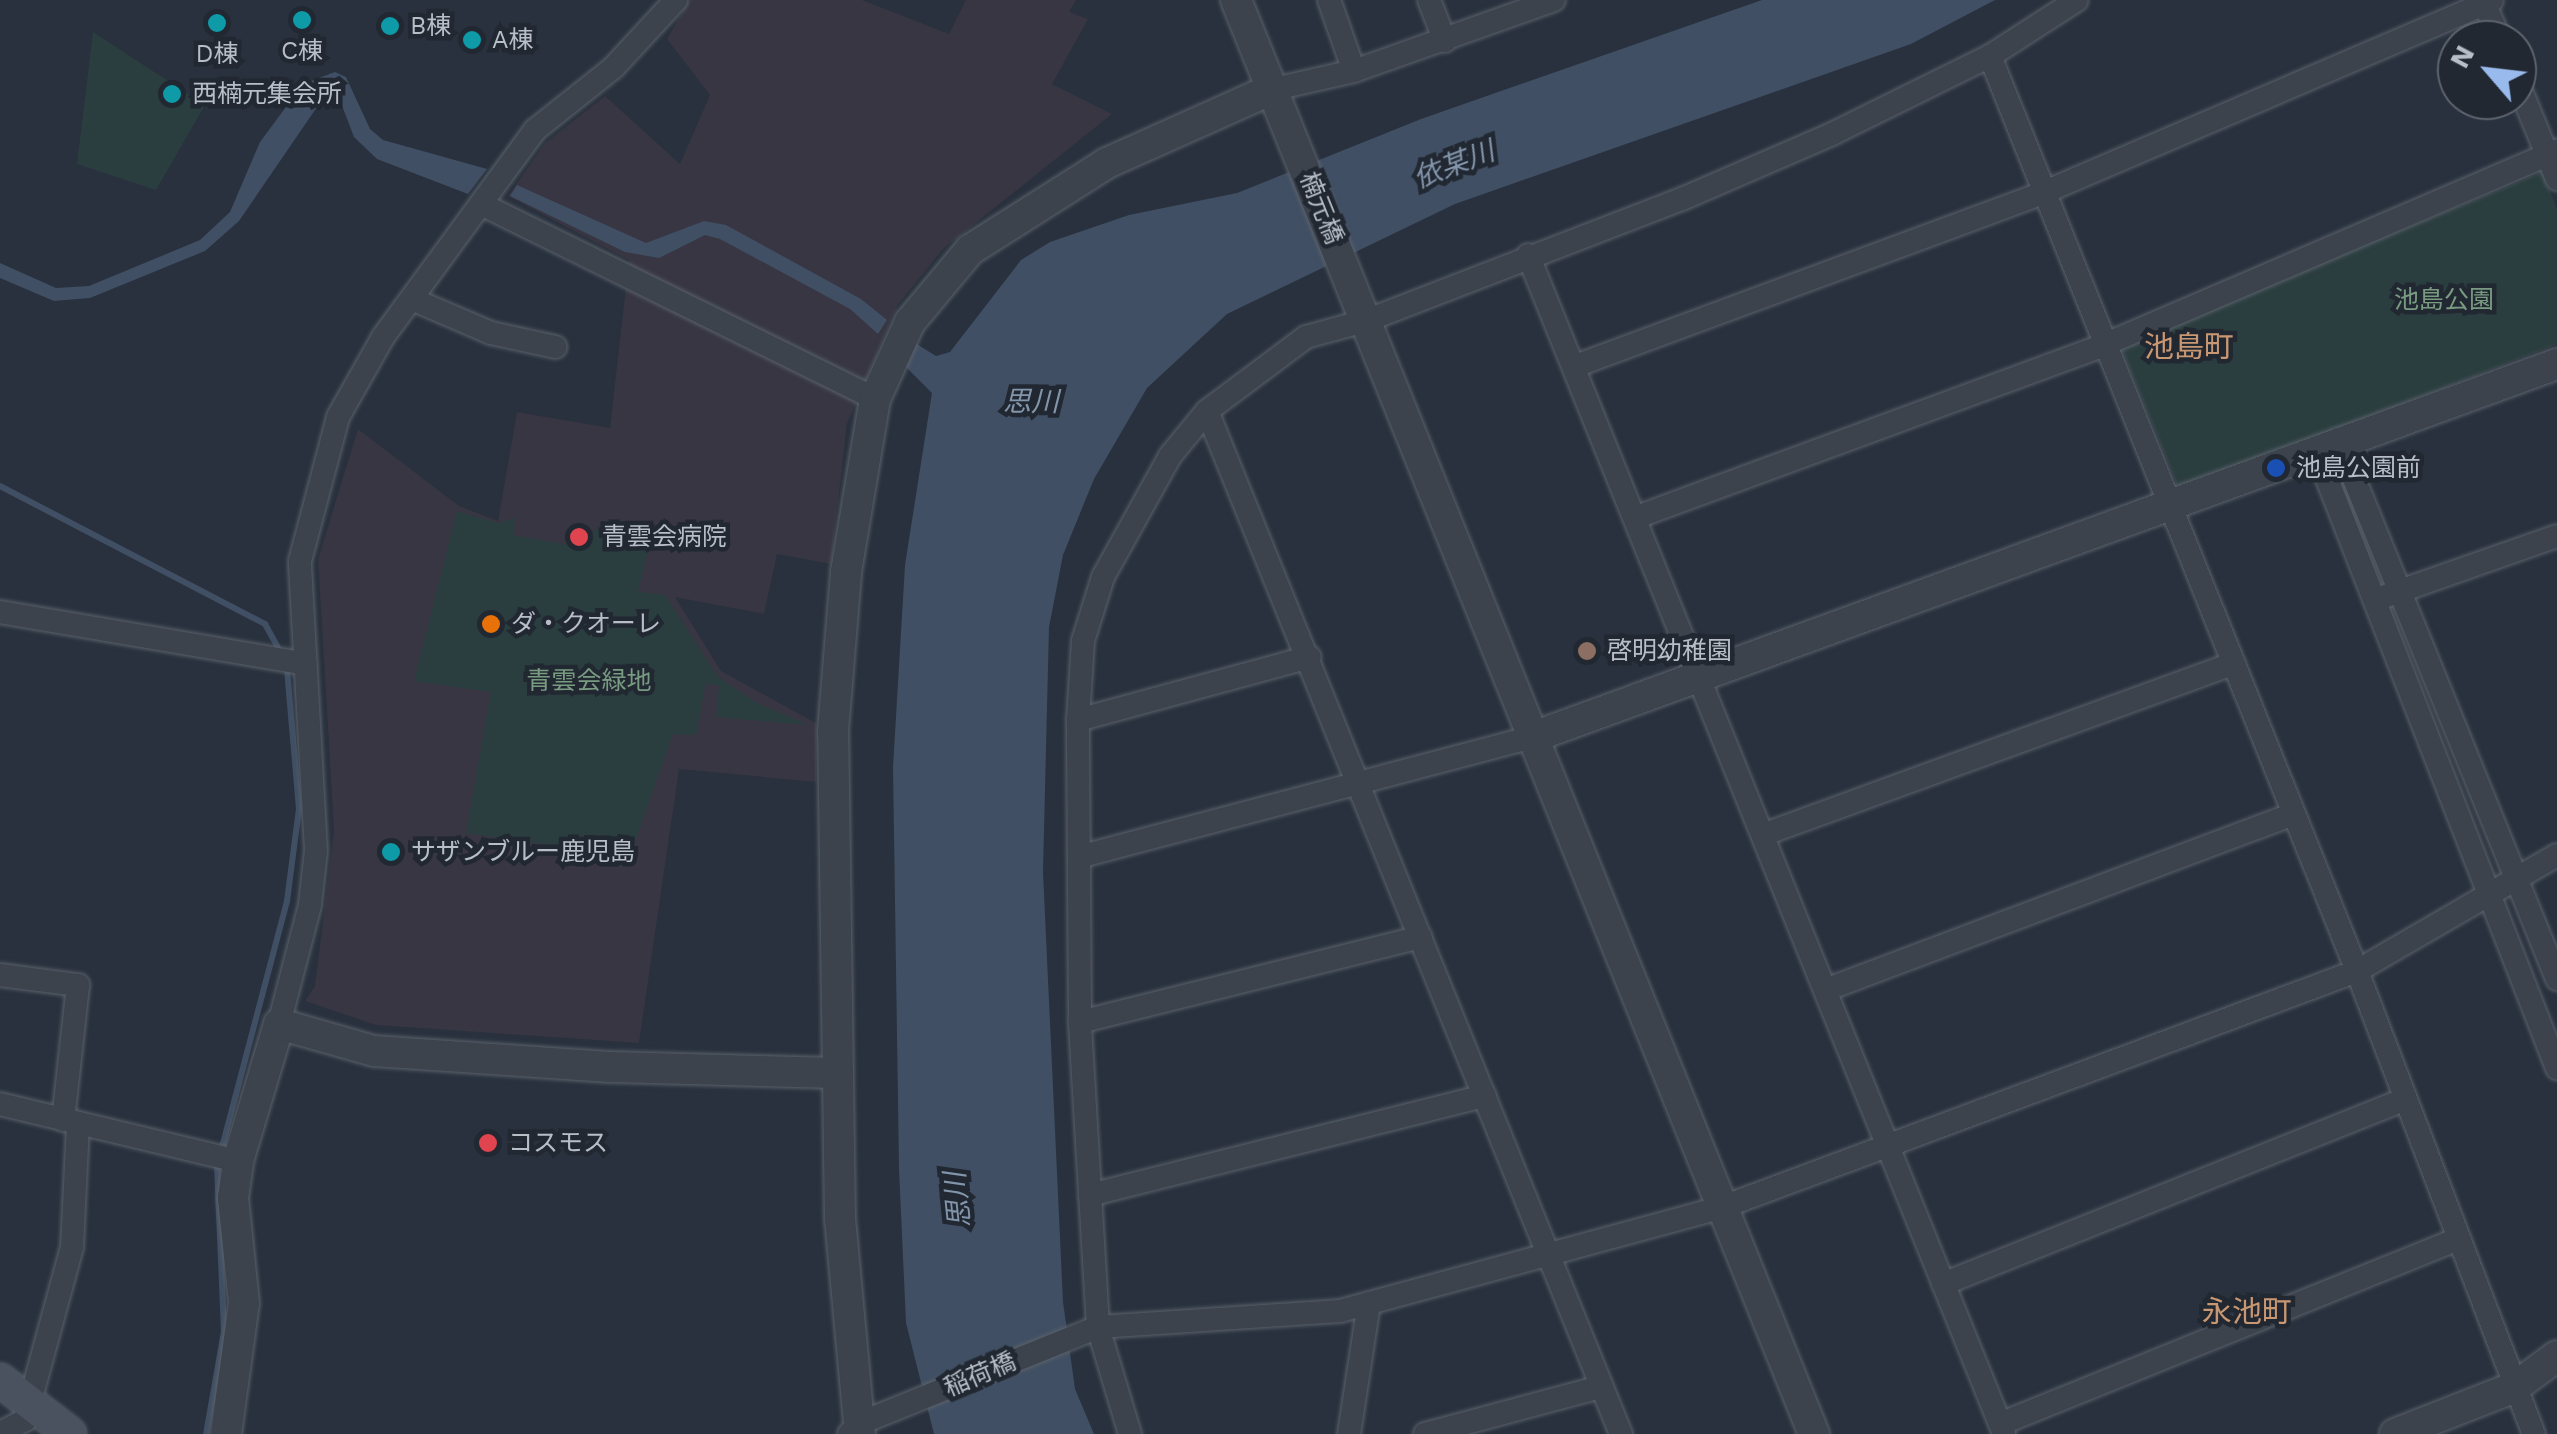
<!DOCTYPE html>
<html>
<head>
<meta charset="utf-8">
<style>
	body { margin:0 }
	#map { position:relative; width:2557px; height:1434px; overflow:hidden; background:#28313d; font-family:"Work Sans","Noto Sans JP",sans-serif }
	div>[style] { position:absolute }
	.medical>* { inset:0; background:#373642 }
	.green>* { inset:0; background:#2b3e3f }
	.water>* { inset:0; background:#404f64 }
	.stream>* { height:6px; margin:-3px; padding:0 3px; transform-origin:3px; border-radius:3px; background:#404f64 }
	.roads { filter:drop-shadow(0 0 2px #5a616b) drop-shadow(0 0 2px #5a616b) }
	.minor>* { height:22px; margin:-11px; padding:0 11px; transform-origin:11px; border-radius:11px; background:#3c434d }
	.tertiary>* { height:30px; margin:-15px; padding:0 15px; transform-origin:15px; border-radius:15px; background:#3c434d }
	.secondary>* { height:32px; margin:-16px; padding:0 16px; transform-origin:16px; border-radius:16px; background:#4a5260 }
	.dots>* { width:28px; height:28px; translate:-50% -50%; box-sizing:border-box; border:5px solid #212832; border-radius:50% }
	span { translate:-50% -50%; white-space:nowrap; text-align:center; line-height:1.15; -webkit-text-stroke:9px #212832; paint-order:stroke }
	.poi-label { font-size:25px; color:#b8bec8 }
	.left { translate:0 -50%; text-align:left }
	.street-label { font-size:25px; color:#b8bec8 }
	.park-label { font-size:25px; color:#799b81 }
	.water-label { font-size:28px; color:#8395ab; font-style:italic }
	.quarter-label { font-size:30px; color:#c99772 }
	.north { position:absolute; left:2437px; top:20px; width:100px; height:100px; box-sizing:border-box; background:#212832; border:2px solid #5d646e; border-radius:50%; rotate:298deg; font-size:28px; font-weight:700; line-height:40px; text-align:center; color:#b8bec8 }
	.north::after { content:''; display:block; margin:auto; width:35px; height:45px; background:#99baec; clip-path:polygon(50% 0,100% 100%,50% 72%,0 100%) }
</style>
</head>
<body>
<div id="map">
	<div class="medical">
		<div style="clip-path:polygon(689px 0,862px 0,949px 34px,966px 0,1076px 0,1069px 12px,1088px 19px,1052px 84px,1112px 114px,943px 249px,897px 306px,847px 424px,831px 564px,777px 554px,764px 614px,675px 597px,721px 671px,816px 723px,816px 782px,679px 769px,639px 1043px,376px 1025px,305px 1001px,315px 986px,334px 831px,318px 559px,358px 429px,459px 506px,498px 521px,517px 412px,610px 428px,629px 260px,508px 196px,545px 143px,605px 96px,680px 164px,710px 95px,667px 39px)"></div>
	</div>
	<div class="green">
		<div style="clip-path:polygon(93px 32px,205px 105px,156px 190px,77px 164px)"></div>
		<div style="clip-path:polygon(2543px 172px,2557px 210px,2557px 344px,2179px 490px,2120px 345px)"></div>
		<div style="clip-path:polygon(457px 511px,498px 523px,515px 518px,513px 535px,589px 549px,594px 530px,651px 537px,638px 592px,665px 595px,718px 677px,755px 702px,808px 725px,716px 717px,719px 686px,706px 683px,696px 735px,673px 734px,630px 856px,466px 833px,491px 692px,414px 681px)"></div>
	</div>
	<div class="water">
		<div style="clip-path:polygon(1762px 0,1995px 0,1911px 44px,1455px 204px,1227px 314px,1147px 388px,1094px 479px,1063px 555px,1049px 627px,1043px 872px,1063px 1302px,1075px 1389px,1094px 1434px,934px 1434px,906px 1323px,899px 1169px,893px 767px,905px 565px,932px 393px,903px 364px,915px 343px,936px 356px,950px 352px,1021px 260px,1050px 242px,1129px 215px,1237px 193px,1421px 119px)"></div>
		<div style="clip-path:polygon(335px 72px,346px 77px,370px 129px,383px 140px,487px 169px,468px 194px,377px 159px,354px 137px,341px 103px,328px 91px,239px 221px,205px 251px,90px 298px,54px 301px,0 278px,0 263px,56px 288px,89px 286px,200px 240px,230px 212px,260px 142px,303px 84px)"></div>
		<div style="clip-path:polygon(517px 185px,646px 243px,704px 221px,726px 225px,861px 299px,887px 320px,878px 334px,850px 309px,720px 239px,705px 235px,659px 258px,625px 252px,510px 196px)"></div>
	</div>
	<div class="stream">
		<div style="left:0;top:486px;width:299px;rotate:27.5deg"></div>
		<div style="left:265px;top:624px;width:37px;rotate:61deg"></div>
		<div style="left:221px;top:1151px;width:259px;rotate:-75.2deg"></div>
		<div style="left:287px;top:901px;width:93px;rotate:-82.6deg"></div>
		<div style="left:299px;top:809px;width:142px;rotate:-94.9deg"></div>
		<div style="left:206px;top:1434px;width:104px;rotate:-80deg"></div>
		<div style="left:224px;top:1332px;width:169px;rotate:-92.4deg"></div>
	</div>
	<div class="roads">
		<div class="minor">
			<div style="left:1329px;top:0;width:75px;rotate:70.6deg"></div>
			<div style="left:1429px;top:0;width:44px;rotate:68.7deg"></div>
			<div style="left:2483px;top:0;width:43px;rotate:67deg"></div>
			<div style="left:1990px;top:56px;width:986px;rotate:68.14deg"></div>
			<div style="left:2357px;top:971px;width:496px;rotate:69.1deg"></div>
			<div style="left:2517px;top:81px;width:106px;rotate:67.8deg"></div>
			<div style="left:1270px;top:90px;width:86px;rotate:-12.7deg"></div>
			<div style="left:1354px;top:71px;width:212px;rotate:-19.5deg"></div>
			<div style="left:481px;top:204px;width:440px;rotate:26.3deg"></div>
			<div style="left:1528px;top:255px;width:1271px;rotate:68.01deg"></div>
			<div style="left:414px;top:300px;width:84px;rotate:23.2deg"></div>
			<div style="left:491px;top:333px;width:66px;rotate:12.2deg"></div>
			<div style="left:1578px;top:365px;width:498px;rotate:-20.3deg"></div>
			<div style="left:2045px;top:192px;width:486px;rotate:-23.2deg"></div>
			<div style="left:1207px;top:411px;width:1104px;rotate:67.97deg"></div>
			<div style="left:2338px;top:439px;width:583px;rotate:67.92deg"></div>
			<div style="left:2315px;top:448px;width:666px;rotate:68.68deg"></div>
			<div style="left:1637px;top:517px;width:500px;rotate:-20.2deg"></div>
			<div style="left:2106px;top:344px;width:491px;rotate:-23.2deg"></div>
			<div style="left:2386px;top:596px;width:181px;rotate:-19.3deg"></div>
			<div style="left:0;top:612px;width:310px;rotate:9.6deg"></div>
			<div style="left:1078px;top:720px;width:240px;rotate:-15.2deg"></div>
			<div style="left:1765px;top:834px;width:499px;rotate:-20deg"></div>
			<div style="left:1082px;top:856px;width:470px;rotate:-14.8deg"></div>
			<div style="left:0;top:975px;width:79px;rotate:7.3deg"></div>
			<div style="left:78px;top:985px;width:136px;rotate:96.3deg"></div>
			<div style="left:1828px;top:989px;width:496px;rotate:-20.6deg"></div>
			<div style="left:1080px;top:1022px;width:351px;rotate:-14deg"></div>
			<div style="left:279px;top:1024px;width:123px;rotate:-75.4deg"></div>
			<div style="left:310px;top:905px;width:54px;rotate:-83.7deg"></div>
			<div style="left:316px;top:851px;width:290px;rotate:-93.2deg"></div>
			<div style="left:300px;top:561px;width:149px;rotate:-75.2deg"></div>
			<div style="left:338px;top:417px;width:92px;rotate:-60.6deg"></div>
			<div style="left:383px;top:337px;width:257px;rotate:-53.7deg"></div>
			<div style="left:535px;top:130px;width:100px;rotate:-38.5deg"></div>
			<div style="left:613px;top:68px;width:93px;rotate:-47.2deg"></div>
			<div style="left:0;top:1104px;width:245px;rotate:13.5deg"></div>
			<div style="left:1090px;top:1195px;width:407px;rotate:-14.1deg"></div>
			<div style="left:1943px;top:1284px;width:495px;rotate:-21.8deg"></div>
			<div style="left:2000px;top:1424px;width:494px;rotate:-22deg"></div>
			<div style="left:0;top:1433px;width:28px;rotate:-27deg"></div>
			<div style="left:25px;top:1420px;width:179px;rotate:-74.8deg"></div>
			<div style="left:72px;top:1247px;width:123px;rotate:-87.2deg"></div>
			<div style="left:849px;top:1434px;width:13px;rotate:-48deg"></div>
			<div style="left:858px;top:1424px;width:259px;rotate:-22deg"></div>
			<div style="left:1098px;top:1327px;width:243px;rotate:-3.8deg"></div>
			<div style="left:1340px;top:1311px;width:397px;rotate:-15.2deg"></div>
			<div style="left:1723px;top:1207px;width:676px;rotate:-20.42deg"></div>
			<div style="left:2357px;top:971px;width:231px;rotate:-30.1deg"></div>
			<div style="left:1130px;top:1434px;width:112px;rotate:-106.7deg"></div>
			<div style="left:1098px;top:1327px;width:306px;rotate:-93.4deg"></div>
			<div style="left:1080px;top:1022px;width:302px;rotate:-90.4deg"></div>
			<div style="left:1078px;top:720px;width:79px;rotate:-86.4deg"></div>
			<div style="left:1083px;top:641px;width:67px;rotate:-72.6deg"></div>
			<div style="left:1103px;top:577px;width:138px;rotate:-61deg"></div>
			<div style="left:1170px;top:456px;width:58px;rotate:-50.6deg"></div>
			<div style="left:1207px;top:411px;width:124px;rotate:-36.8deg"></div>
			<div style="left:1306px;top:337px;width:64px;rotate:-15.3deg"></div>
			<div style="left:1368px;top:320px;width:337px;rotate:-21.1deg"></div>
			<div style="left:1682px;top:199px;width:163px;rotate:-23.4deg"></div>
			<div style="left:1832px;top:134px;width:176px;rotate:-26.3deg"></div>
			<div style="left:1990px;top:56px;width:103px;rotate:-32.8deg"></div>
			<div style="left:1349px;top:1434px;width:132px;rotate:-81.3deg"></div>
			<div style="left:1425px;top:1434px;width:182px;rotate:-15deg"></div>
		</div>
		<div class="tertiary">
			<div style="left:1236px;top:0;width:1546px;rotate:68.05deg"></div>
			<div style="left:1536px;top:736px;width:1087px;rotate:-20.02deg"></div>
			<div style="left:226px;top:1434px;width:132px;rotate:-82.2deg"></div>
			<div style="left:244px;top:1303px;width:106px;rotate:-96deg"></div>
			<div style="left:233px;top:1198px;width:37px;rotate:-82deg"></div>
			<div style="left:238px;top:1161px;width:143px;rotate:-73.3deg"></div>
			<div style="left:279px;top:1024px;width:99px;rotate:15.9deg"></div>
			<div style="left:374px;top:1051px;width:236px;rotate:3.9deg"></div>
			<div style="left:609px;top:1067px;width:229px;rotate:1.5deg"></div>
			<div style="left:860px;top:1434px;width:215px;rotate:-95.3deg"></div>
			<div style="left:840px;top:1220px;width:489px;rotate:-90.8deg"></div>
			<div style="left:833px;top:731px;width:160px;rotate:-85.3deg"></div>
			<div style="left:846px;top:572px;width:175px;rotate:-80.5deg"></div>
			<div style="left:875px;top:399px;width:85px;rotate:-65.6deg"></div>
			<div style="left:910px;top:322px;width:94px;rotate:-50.2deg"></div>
			<div style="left:970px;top:250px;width:162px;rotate:-32.4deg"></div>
			<div style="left:1107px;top:163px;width:179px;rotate:-24.1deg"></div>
			<div style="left:2395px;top:1434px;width:129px;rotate:-21.4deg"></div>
			<div style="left:2515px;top:1387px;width:52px;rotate:-36.4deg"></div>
		</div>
		<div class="secondary">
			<div style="left:0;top:1380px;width:88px;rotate:37.6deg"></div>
		</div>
	</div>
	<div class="dots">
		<div style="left:302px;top:20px;background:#0f9aa8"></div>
		<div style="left:217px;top:23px;background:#0f9aa8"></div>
		<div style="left:390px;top:26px;background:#0f9aa8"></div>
		<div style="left:472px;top:40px;background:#0f9aa8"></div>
		<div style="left:172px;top:94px;background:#0f9aa8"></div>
		<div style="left:2276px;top:468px;background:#1a4fb4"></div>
		<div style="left:579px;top:537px;background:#e0444e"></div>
		<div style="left:491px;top:624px;background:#e8710a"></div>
		<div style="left:1587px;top:651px;background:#8d6e63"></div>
		<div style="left:391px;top:852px;background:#0f9aa8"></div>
		<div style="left:488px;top:1143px;background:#e0444e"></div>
	</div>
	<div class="poi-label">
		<span class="left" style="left:410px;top:26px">B棟</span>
		<span class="left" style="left:492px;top:40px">A棟</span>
		<span style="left:302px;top:51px">C棟</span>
		<span style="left:217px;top:54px">D棟</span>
		<span class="left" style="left:192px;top:94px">西楠元集会所</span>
		<span class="left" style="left:2296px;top:468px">池島公園前</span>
		<span class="left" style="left:602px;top:537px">青雲会病院</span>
		<span class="left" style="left:511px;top:624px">ダ・クオーレ</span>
		<span class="left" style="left:1607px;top:651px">啓明幼稚園</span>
		<span class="left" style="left:411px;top:852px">サザンブルー鹿児島</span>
		<span class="left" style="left:508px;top:1143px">コスモス</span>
	</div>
	<div class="street-label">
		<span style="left:1321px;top:208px;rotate:68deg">楠元橋</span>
		<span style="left:980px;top:1375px;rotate:-23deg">稲荷橋</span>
	</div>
	<div class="park-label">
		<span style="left:2444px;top:300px">池島公園</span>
		<span style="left:589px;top:681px">青雲会緑地</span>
	</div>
	<div class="water-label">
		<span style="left:1454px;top:165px;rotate:-21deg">依某川</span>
		<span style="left:1031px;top:402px">思川</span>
		<span style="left:958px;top:1200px;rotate:-96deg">思川</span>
	</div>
	<div class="quarter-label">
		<span style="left:2189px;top:347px">池島町</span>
		<span style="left:2247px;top:1312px">永池町</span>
	</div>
	<div class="north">N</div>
</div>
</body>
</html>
